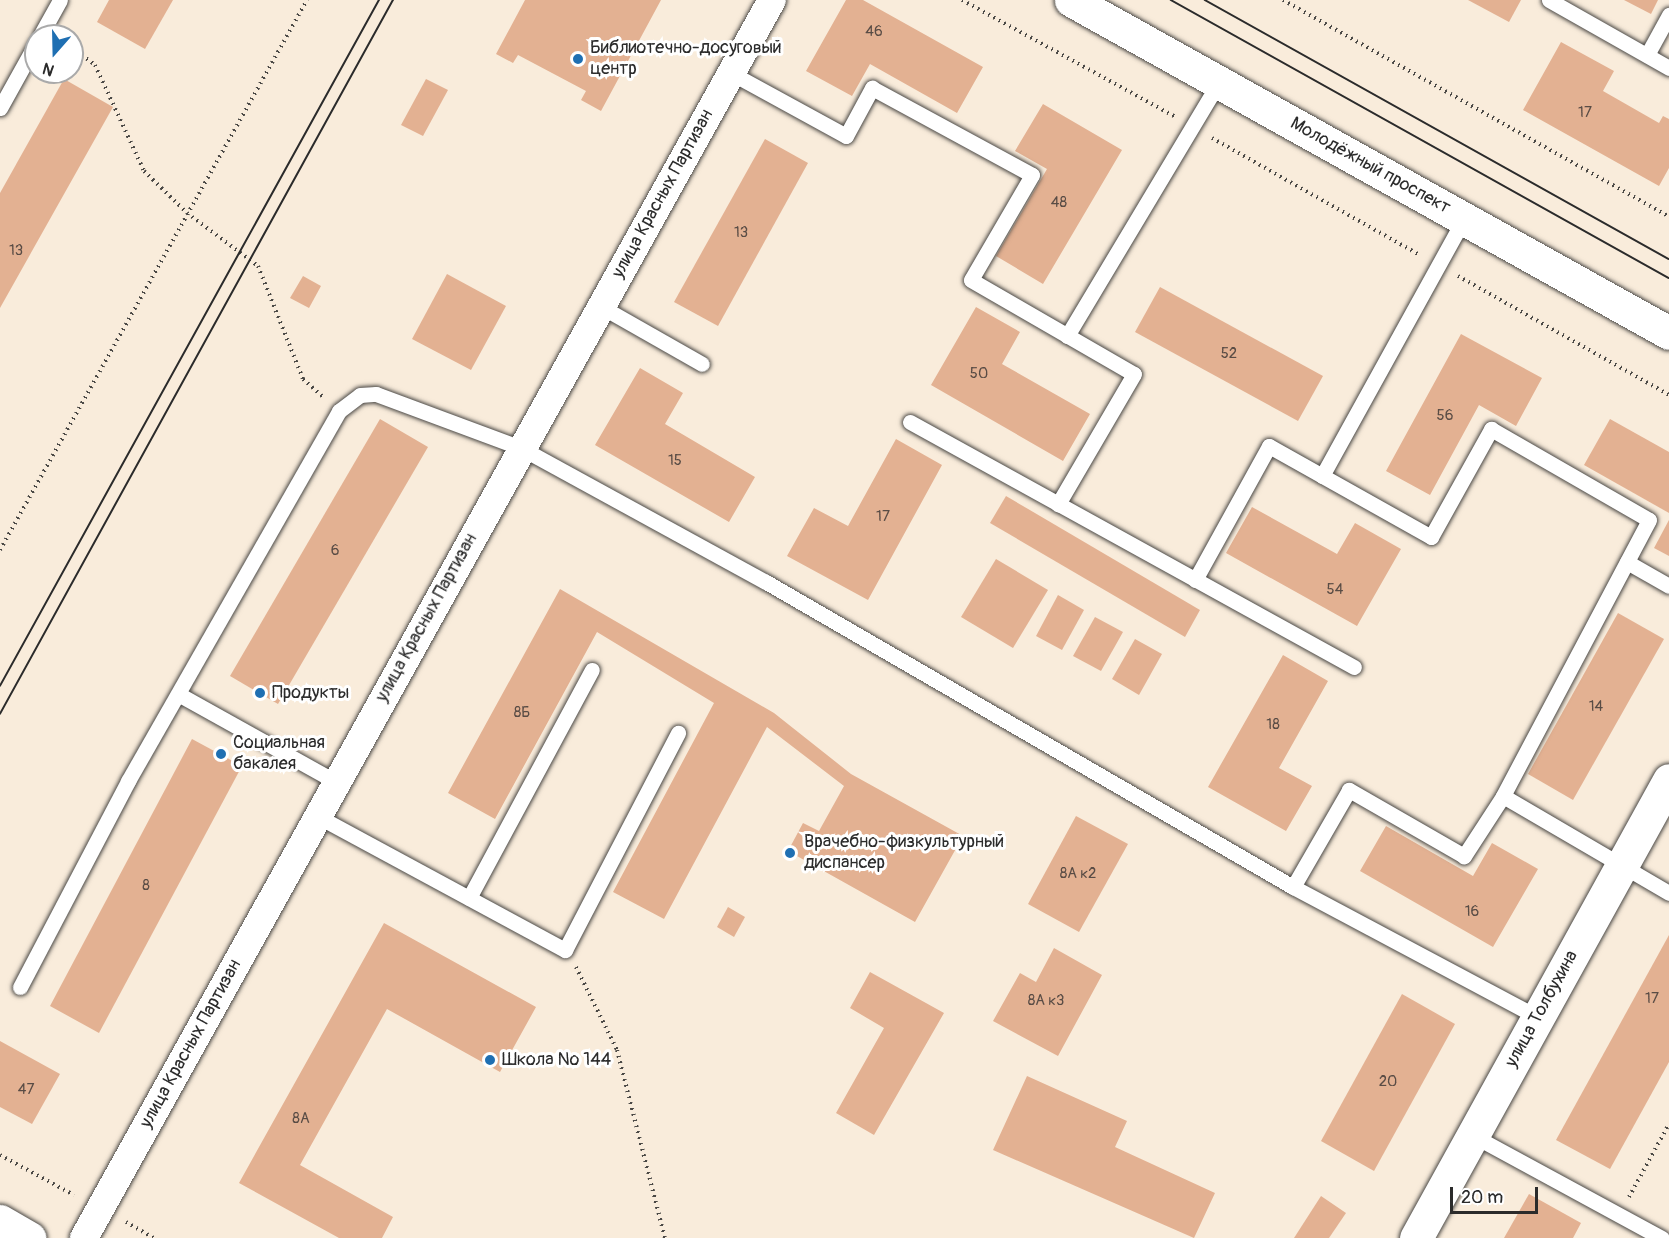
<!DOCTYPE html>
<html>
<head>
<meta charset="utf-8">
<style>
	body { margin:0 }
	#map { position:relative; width:1669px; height:1238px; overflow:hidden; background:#f9ecdb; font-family:Pangolin,sans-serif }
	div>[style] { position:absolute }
	.building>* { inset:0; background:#e3b192 }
	.path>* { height:4px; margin-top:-2px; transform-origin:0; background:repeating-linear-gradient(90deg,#4a4845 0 1.5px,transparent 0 6px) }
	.roads { filter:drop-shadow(0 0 2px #4a4845) drop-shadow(0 0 2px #4a4845) }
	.lane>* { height:15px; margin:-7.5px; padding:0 7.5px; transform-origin:7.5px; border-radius:7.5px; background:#fff }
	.street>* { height:28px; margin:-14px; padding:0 14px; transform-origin:14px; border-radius:14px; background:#fff }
	.secondary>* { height:33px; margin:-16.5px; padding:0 16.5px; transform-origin:16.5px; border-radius:16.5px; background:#fff }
	.primary>* { height:33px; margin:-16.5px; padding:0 16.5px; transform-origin:16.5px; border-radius:16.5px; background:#fff }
	.tram>* { height:1.5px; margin:-0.75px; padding:0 0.75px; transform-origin:0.75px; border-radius:0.75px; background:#2b2b2b }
	.dots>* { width:16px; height:16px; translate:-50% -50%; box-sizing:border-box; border:3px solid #fff; border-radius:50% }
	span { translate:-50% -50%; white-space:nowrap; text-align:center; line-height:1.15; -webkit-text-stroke:6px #fff; paint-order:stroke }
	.number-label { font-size:15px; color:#594c45 }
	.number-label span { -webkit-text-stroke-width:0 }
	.poi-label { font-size:18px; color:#2b2b2b }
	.left { translate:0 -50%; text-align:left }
	.street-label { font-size:18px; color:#2b2b2b }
	.north { position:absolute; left:24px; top:24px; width:60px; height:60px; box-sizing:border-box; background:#fff; border:2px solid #aaa; border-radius:50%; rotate:200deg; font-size:16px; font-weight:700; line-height:24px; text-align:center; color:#2b2b2b }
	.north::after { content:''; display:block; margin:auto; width:21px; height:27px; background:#1f6fb2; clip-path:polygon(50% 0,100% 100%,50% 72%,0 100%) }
	.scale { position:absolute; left:1450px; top:1187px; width:88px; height:27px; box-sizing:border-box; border:3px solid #2b2b2b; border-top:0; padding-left:8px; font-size:18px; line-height:21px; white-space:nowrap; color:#2b2b2b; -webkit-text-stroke:4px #fff; paint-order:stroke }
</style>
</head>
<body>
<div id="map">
	<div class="building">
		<div style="clip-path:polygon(109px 0,173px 0,145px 49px,97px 22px)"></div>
		<div style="clip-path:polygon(525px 0,661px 0,601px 111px,581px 100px,586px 91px,518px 55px,513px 63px,496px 54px)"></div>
		<div style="clip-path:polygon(846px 0,863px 0,983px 67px,957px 113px,870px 64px,852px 96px,806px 71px)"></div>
		<div style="clip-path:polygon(1468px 0,1521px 0,1509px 22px)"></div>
		<div style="clip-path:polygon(1624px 0,1658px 0,1651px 14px)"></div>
		<div style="clip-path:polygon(1561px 42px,1614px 71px,1603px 91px,1659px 123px,1663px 116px,1669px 119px,1669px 168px,1659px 186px,1523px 110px)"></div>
		<div style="clip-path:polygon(64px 79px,113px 107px,0 308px,0 193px)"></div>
		<div style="clip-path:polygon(426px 79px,448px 90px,423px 136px,401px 125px)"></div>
		<div style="clip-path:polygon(1043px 104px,1122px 150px,1043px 284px,996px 256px,1047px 169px,1015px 151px)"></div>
		<div style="clip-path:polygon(765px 139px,808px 163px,718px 326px,674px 302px)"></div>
		<div style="clip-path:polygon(447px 274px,506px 306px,471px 370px,412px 339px)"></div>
		<div style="clip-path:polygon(303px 276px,321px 286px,309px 308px,290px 298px)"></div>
		<div style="clip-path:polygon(1160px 287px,1323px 376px,1298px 421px,1135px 332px)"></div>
		<div style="clip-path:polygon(976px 307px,1020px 332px,1002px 364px,1090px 414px,1063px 461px,931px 385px)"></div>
		<div style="clip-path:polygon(1461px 334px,1542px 378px,1516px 426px,1479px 405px,1430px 495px,1386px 471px)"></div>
		<div style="clip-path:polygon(640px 368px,683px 393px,665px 424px,755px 477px,729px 522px,595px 445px)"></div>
		<div style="clip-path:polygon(380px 419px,428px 447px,278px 704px,230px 676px)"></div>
		<div style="clip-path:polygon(1610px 419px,1669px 452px,1669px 513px,1584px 465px)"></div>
		<div style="clip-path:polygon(896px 439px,942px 465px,868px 600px,787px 556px,814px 508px,848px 526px)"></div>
		<div style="clip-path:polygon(1006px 496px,1200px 610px,1185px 637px,990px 523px)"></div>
		<div style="clip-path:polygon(1252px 507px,1337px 554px,1355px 523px,1401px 549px,1357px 626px,1226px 553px)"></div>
		<div style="clip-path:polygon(1669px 520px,1669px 556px,1654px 548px)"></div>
		<div style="clip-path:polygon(996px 559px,1048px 590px,1013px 648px,961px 617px)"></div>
		<div style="clip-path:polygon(560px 589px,774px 713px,851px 774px,963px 836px,915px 922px,788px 851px,803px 823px,819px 831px,844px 786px,767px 727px,664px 919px,613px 892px,714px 703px,597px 632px,495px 819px,448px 793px)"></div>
		<div style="clip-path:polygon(1058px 595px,1084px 610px,1062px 650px,1036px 636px)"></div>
		<div style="clip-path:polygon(1618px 613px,1664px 639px,1573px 800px,1528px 774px)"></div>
		<div style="clip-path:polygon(1095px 617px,1123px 632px,1101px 671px,1073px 656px)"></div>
		<div style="clip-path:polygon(1135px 639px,1162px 654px,1139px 695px,1112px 679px)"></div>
		<div style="clip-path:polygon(1283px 655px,1328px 681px,1279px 768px,1312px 786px,1286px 831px,1208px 787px)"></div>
		<div style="clip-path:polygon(192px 739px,242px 766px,99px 1033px,50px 1006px)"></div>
		<div style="clip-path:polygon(1076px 816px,1128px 844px,1079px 932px,1028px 904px)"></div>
		<div style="clip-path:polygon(1386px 826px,1473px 876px,1492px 843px,1538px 869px,1493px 947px,1360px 871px)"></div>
		<div style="clip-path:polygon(728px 907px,745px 917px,734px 937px,717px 927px)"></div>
		<div style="clip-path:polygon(384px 923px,536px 1007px,500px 1072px,387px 1009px,300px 1165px,393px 1217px,382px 1238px,339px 1238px,239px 1183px)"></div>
		<div style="clip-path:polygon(1669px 935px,1669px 1062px,1610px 1169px,1556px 1140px)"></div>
		<div style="clip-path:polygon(1054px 948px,1102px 975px,1058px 1056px,993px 1021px,1020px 973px,1036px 982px)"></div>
		<div style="clip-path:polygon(870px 972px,944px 1013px,874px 1135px,836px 1113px,884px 1028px,850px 1008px)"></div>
		<div style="clip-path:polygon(1402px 994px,1455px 1024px,1374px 1171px,1321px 1141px)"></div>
		<div style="clip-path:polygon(0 1041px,60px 1074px,32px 1124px,0 1107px)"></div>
		<div style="clip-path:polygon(1027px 1076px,1127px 1121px,1115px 1147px,1215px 1193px,1194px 1238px,993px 1150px)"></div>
		<div style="clip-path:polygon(1529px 1194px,1581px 1223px,1573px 1238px,1504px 1238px)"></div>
		<div style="clip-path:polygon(1321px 1196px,1346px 1213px,1329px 1238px,1294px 1238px)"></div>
	</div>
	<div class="path">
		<div style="left:962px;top:0;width:242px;rotate:28.7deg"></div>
		<div style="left:1283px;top:0;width:443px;rotate:29.3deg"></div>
		<div style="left:72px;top:48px;width:29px;rotate:36deg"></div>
		<div style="left:95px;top:65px;width:117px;rotate:65.2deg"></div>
		<div style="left:144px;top:171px;width:60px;rotate:44.3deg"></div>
		<div style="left:187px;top:213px;width:89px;rotate:36.7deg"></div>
		<div style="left:258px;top:266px;width:122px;rotate:68.3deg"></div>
		<div style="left:303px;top:379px;width:27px;rotate:42deg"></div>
		<div style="left:1212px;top:138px;width:239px;rotate:29.4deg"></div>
		<div style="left:1458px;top:276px;width:242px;rotate:29.4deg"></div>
		<div style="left:0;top:550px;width:630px;rotate:-60.83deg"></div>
		<div style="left:576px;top:967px;width:93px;rotate:63.7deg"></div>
		<div style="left:617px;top:1050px;width:194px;rotate:75.7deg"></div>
		<div style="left:0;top:1155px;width:84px;rotate:28.4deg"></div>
		<div style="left:1629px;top:1197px;width:83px;rotate:-61.3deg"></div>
		<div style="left:126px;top:1222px;width:32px;rotate:30deg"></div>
	</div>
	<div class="roads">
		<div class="lane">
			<div style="left:1549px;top:0;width:138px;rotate:29.5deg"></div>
			<div style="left:40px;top:36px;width:41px;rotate:-60.9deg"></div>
			<div style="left:1647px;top:55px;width:46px;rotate:-61.2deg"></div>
			<div style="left:731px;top:73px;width:131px;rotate:28.7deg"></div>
			<div style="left:846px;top:136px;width:55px;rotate:-61.6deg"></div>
			<div style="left:872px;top:88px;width:182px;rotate:28.5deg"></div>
			<div style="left:1032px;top:175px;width:121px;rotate:120.2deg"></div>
			<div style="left:971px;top:280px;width:188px;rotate:30deg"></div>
			<div style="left:1134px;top:374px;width:151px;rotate:120.3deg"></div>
			<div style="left:0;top:108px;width:74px;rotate:-61deg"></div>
			<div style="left:600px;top:306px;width:117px;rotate:29.6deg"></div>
			<div style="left:1067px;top:336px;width:296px;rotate:-59.1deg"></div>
			<div style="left:910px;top:422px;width:507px;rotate:28.89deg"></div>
			<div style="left:1322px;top:476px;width:294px;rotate:-61.1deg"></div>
			<div style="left:1627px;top:562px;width:48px;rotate:29.7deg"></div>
			<div style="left:1195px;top:580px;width:153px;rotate:-61.1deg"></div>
			<div style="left:1269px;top:446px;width:186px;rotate:29.3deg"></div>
			<div style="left:1431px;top:537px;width:124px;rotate:-60.9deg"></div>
			<div style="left:1491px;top:429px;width:182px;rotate:29.9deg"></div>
			<div style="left:1649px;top:520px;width:312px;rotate:117.9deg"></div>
			<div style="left:1503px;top:796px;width:72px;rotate:123deg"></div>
			<div style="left:1464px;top:856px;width:133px;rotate:-150.1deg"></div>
			<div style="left:1349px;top:790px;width:112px;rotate:120deg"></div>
			<div style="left:180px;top:695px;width:179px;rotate:29.1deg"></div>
			<div style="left:1503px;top:796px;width:192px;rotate:30.3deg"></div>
			<div style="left:317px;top:816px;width:282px;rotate:28.4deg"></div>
			<div style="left:565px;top:950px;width:245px;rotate:-62.5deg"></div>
			<div style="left:469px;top:898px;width:259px;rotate:-61.7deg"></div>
			<div style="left:20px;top:987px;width:233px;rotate:-62.3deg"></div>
			<div style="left:128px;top:781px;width:426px;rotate:-60.3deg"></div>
			<div style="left:339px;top:411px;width:26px;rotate:-37deg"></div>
			<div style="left:360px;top:395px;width:16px;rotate:-4deg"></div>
			<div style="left:376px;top:394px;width:155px;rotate:20.4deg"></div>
			<div style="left:521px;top:448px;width:279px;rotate:28.7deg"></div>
			<div style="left:766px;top:582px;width:609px;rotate:30.06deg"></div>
			<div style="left:1293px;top:887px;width:276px;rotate:28deg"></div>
			<div style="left:1472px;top:1135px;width:216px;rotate:28.5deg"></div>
		</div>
		<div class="street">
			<div style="left:84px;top:1238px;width:1416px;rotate:-60.94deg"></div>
		</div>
		<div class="secondary">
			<div style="left:0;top:1221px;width:34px;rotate:30deg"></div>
			<div style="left:1416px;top:1238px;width:523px;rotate:-61.08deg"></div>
		</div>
		<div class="primary">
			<div style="left:1071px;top:0;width:684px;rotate:29.11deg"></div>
		</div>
	</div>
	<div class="tram">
		<div style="left:1171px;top:0;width:570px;rotate:29.17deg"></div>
		<div style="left:1205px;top:0;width:531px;rotate:29.17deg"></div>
		<div style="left:0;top:686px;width:784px;rotate:-61.08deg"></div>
		<div style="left:0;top:714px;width:815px;rotate:-61.17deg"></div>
	</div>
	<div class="dots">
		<div style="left:578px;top:59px;background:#1f6fb2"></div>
		<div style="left:260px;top:693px;background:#1f6fb2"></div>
		<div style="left:221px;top:754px;background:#1f6fb2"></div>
		<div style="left:790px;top:853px;background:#1f6fb2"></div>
		<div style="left:490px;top:1060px;background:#1f6fb2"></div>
	</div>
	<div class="number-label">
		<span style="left:874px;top:32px">46</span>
		<span style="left:1585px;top:113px">17</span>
		<span style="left:1059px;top:203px">48</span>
		<span style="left:741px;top:233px">13</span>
		<span style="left:16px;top:251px">13</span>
		<span style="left:1229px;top:354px">52</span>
		<span style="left:979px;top:374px">50</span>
		<span style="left:1445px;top:416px">56</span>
		<span style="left:675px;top:461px">15</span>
		<span style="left:883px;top:517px">17</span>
		<span style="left:335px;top:551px">6</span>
		<span style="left:1335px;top:590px">54</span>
		<span style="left:1596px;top:707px">14</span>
		<span style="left:522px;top:713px">8Б</span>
		<span style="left:1273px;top:725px">18</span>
		<span style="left:1078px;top:874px">8А к2</span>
		<span style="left:146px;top:886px">8</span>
		<span style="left:1472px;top:912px">16</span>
		<span style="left:1652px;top:999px">17</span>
		<span style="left:1046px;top:1001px">8А к3</span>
		<span style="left:1388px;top:1082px">20</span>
		<span style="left:26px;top:1090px">47</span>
		<span style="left:301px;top:1119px">8А</span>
	</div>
	<div class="poi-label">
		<span class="left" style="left:590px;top:59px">Библиотечно-досуговый<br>центр</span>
		<span class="left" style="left:272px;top:693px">Продукты</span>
		<span class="left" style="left:233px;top:754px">Социальная<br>бакалея</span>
		<span class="left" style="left:804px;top:853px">Врачебно-физкультурный<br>диспансер</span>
		<span class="left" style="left:502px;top:1060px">Школа № 144</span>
	</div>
	<div class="street-label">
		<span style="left:1370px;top:166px;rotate:29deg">Молодёжный проспект</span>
		<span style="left:663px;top:194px;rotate:-61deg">улица Красных Партизан</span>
		<span style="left:427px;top:618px;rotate:-61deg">улица Красных Партизан</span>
		<span style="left:1542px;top:1009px;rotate:-61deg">улица Толбухина</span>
		<span style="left:191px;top:1044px;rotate:-61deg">улица Красных Партизан</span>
	</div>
	<div class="north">N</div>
	<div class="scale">20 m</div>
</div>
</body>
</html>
